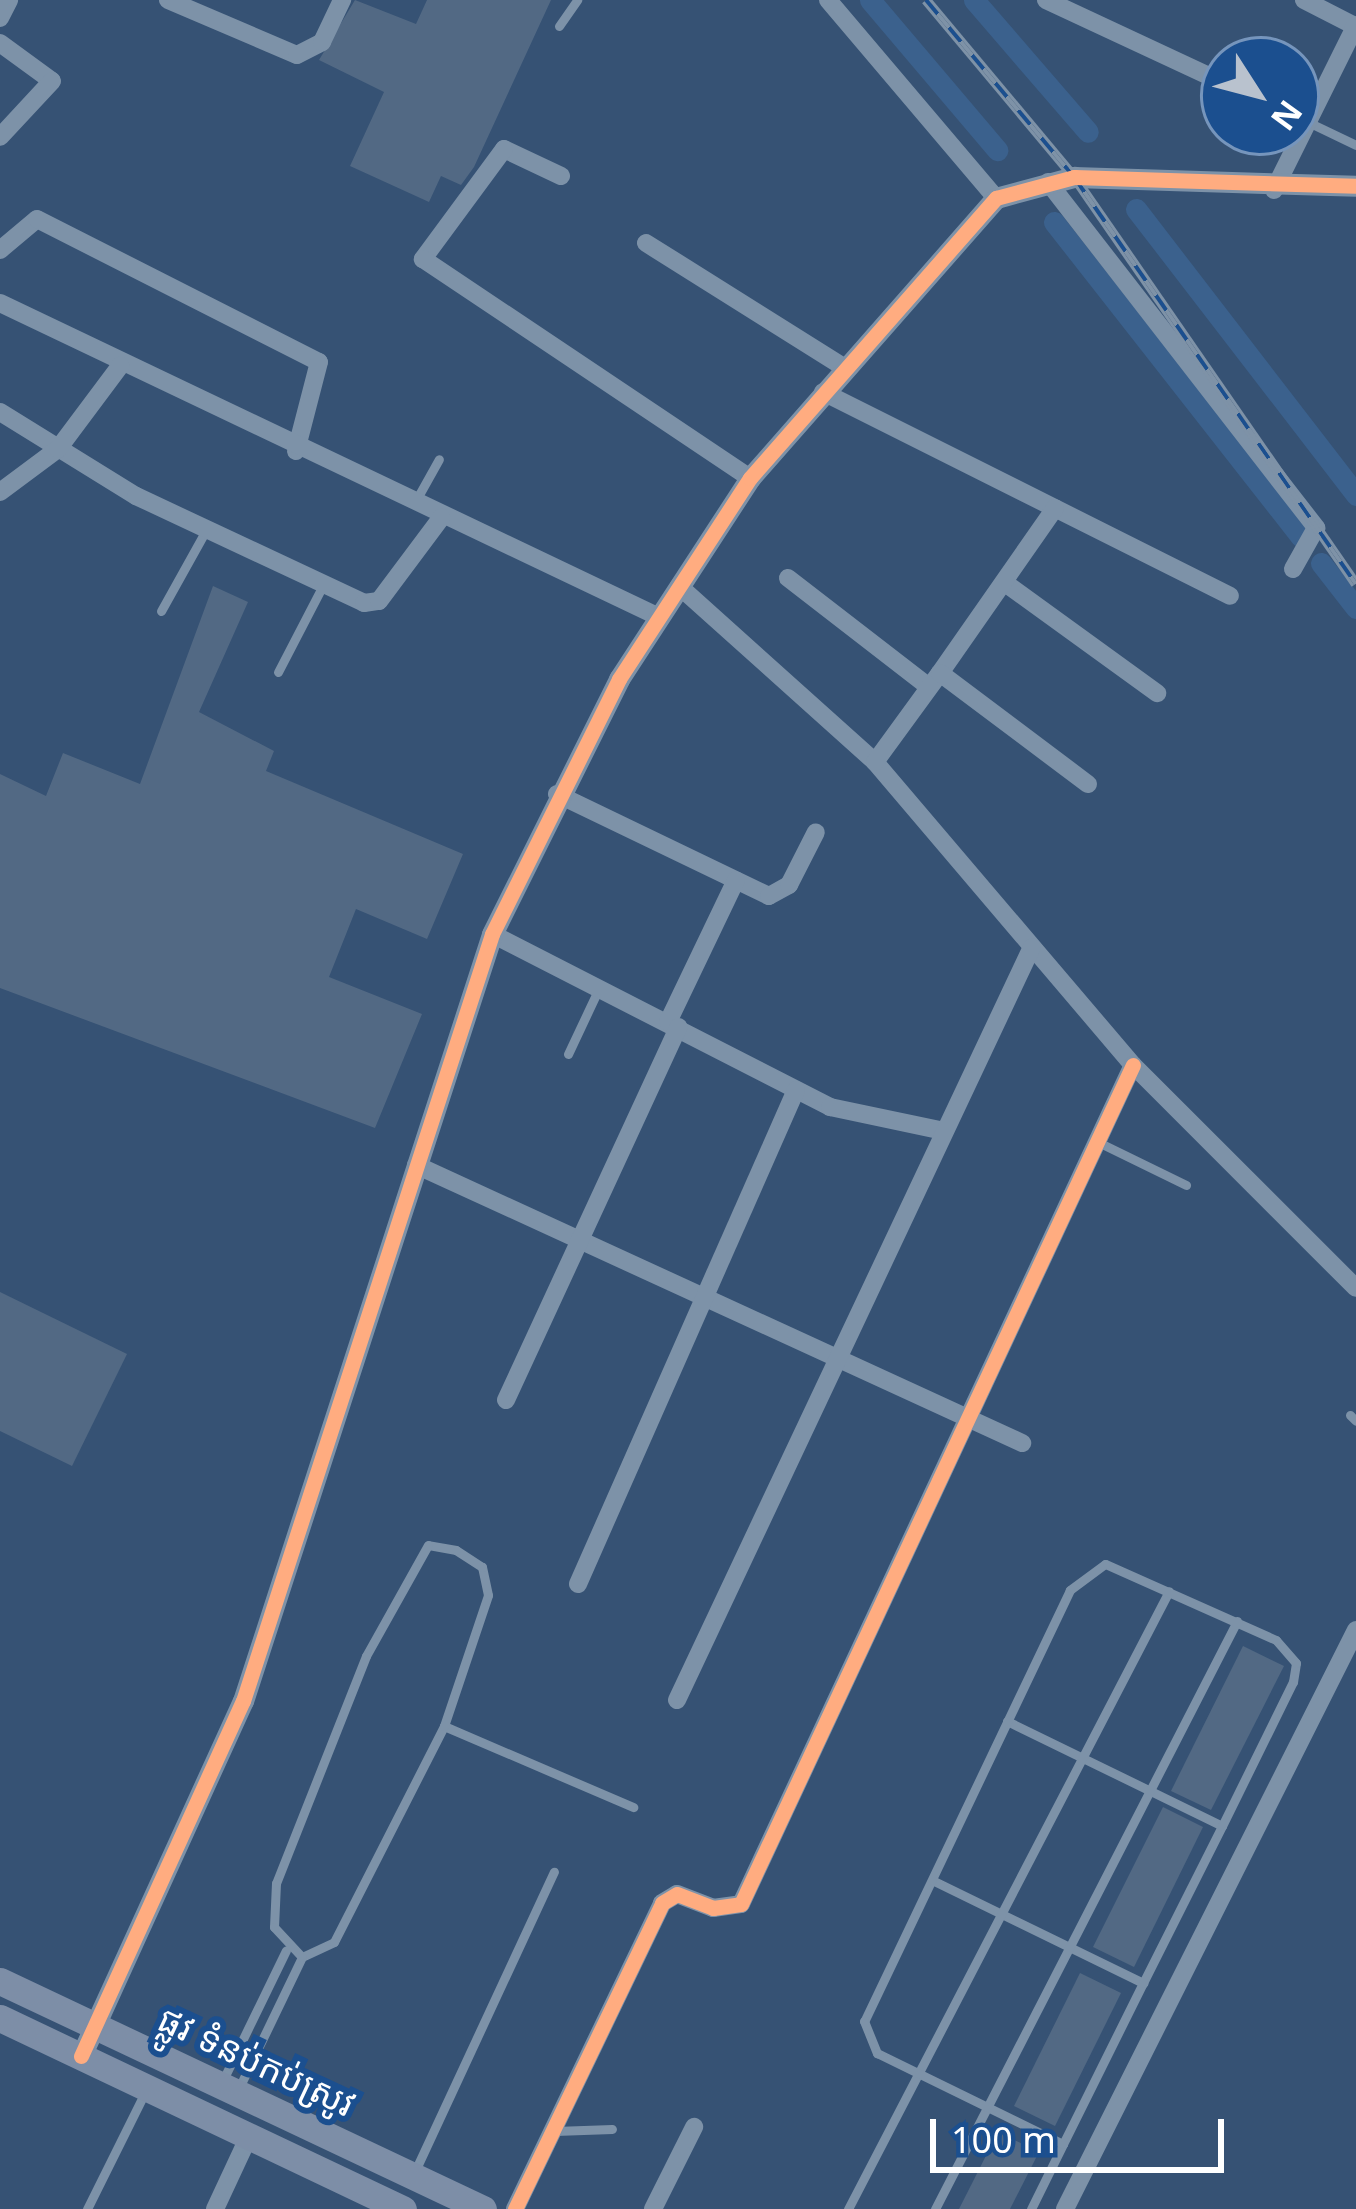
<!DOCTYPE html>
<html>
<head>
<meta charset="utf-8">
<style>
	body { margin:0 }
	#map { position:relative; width:1356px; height:2209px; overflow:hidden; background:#365274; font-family:"Noto Sans","Noto Sans Khmer",sans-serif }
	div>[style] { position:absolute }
	.canal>* { height:21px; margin:-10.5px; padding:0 10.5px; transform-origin:10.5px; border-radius:10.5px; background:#3b618d }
	.building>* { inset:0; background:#526984 }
	.service>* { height:9px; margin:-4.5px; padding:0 4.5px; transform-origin:4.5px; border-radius:4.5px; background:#7d92a8 }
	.minor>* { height:18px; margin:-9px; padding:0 9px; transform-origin:9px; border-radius:9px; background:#7d92a8 }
	.tertiary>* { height:21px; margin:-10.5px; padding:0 10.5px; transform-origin:10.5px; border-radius:10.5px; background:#7d92a8 }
	.primary>* { height:27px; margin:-13.5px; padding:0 13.5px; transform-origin:13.5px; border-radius:13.5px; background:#7d8ea7 }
	.rail>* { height:10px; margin-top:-5px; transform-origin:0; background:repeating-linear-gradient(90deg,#1b4f8f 0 18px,#7e92a7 0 36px); box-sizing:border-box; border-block:3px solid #7e92a7 }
	.cycleway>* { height:15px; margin:-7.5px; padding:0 7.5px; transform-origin:7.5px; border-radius:7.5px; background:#ffac80 }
	span { translate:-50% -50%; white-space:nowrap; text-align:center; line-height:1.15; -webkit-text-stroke:12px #1b4f8f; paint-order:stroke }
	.street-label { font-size:36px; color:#fff }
	.north { position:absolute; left:1200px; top:36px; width:120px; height:120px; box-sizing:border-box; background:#1b4f8f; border:3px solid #7695bc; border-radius:50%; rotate:126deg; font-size:33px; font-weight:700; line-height:48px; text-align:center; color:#fff }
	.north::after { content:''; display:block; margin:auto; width:42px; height:54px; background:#b9c2ce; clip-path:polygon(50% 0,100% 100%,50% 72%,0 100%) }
	.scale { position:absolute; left:930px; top:2119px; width:294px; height:54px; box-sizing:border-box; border:6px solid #fff; border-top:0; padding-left:15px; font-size:36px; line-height:42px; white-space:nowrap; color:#fff; -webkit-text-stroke:9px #1b4f8f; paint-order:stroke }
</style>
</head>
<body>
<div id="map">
	<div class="canal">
		<div style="left:870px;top:0;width:197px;rotate:49.7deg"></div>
		<div style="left:974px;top:0;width:174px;rotate:49.2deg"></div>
		<div style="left:1136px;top:209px;width:361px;rotate:52.4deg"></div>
		<div style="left:1054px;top:222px;width:400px;rotate:51.9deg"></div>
		<div style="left:1321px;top:563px;width:57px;rotate:52.1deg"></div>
	</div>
	<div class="building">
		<div style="clip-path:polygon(355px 0,416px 24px,427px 0,551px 0,474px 167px,461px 185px,441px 176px,429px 202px,350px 166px,384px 92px,319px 60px)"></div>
		<div style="clip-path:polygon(213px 586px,248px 602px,199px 712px,274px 751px,266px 771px,463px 854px,427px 939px,356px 909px,329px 977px,422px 1014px,375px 1128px,0 988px,0 774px,46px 796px,63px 753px,140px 784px)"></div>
		<div style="clip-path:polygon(0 1292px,127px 1354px,72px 1466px,0 1431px)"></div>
		<div style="clip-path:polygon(1243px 1646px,1284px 1666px,1211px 1810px,1171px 1791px)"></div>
		<div style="clip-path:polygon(1163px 1807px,1203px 1827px,1134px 1967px,1093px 1947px)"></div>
		<div style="clip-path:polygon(1080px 1973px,1121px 1993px,1055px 2126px,1014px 2106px)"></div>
		<div style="clip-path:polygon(998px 2132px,1039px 2152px,1010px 2209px,959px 2209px)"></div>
	</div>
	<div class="service">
		<div style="left:559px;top:26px;width:32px;rotate:-55deg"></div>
		<div style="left:1308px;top:122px;width:53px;rotate:25.6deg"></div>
		<div style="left:415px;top:502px;width:49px;rotate:-60.8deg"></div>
		<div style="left:161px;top:611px;width:93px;rotate:-60.9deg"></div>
		<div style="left:278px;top:672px;width:96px;rotate:-62.6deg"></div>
		<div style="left:568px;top:1054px;width:73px;rotate:-64.8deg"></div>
		<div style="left:1098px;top:1142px;width:98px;rotate:26deg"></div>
		<div style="left:1350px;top:1415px;width:8px;rotate:45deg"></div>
		<div style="left:1007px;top:1721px;width:239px;rotate:26deg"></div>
		<div style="left:444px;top:1726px;width:206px;rotate:23.2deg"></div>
		<div style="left:934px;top:1881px;width:233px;rotate:26deg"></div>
		<div style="left:223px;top:2080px;width:144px;rotate:-64.1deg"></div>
		<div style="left:238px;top:2090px;width:148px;rotate:-64.3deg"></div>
		<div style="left:302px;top:1957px;width:35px;rotate:-25deg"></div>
		<div style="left:334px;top:1942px;width:242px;rotate:-63deg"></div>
		<div style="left:444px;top:1726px;width:138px;rotate:-71.4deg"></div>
		<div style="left:488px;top:1595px;width:29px;rotate:-102deg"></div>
		<div style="left:482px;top:1567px;width:31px;rotate:-147deg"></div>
		<div style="left:456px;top:1550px;width:28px;rotate:-170deg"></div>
		<div style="left:428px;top:1545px;width:127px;rotate:119.2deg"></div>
		<div style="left:366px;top:1656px;width:244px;rotate:111.6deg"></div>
		<div style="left:276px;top:1883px;width:44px;rotate:92.6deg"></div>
		<div style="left:274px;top:1927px;width:41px;rotate:47deg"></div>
		<div style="left:555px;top:2131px;width:57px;rotate:-2deg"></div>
		<div style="left:415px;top:2171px;width:330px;rotate:-65.1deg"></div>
		<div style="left:87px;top:2209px;width:131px;rotate:-63.6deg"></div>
		<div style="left:848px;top:2209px;width:696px;rotate:-62.55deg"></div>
		<div style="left:935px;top:2209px;width:661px;rotate:-62.81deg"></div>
		<div style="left:1031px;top:2209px;width:72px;rotate:-63.8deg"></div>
		<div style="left:1063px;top:2144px;width:180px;rotate:-63.6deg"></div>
		<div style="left:1143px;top:1983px;width:176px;rotate:-63.3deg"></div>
		<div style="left:1222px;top:1826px;width:161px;rotate:-63.8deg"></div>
		<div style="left:1293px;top:1682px;width:19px;rotate:-81deg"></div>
		<div style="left:1296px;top:1663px;width:30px;rotate:-131deg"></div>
		<div style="left:1276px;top:1640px;width:187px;rotate:-156deg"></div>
		<div style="left:1105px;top:1564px;width:44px;rotate:143.4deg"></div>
		<div style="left:1070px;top:1590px;width:478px;rotate:115.5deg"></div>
		<div style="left:864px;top:2021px;width:35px;rotate:68deg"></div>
		<div style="left:877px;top:2053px;width:207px;rotate:26.1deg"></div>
	</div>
	<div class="minor">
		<div style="left:168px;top:0;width:140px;rotate:23.1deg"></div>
		<div style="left:297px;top:55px;width:28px;rotate:-27deg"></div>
		<div style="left:322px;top:42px;width:47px;rotate:-64.5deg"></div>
		<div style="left:828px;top:0;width:260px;rotate:49.7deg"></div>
		<div style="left:1046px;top:0;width:196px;rotate:25deg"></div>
		<div style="left:1304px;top:0;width:57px;rotate:27deg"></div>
		<div style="left:0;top:18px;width:20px;rotate:-63deg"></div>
		<div style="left:0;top:43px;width:64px;rotate:36.2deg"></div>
		<div style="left:52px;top:81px;width:76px;rotate:132.9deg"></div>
		<div style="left:561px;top:176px;width:63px;rotate:-154.7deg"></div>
		<div style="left:504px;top:149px;width:137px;rotate:126.4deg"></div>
		<div style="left:423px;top:259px;width:394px;rotate:33.8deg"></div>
		<div style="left:1048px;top:182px;width:438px;rotate:52.2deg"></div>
		<div style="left:1316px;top:528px;width:47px;rotate:119.3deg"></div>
		<div style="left:1274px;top:190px;width:184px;rotate:-63.6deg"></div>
		<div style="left:646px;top:243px;width:231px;rotate:32.1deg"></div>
		<div style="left:0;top:250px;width:48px;rotate:-40deg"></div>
		<div style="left:37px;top:219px;width:316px;rotate:26.9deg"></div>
		<div style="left:319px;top:362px;width:92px;rotate:104.5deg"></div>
		<div style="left:0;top:303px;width:728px;rotate:25.47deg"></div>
		<div style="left:823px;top:392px;width:455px;rotate:26.6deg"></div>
		<div style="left:0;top:412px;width:160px;rotate:31.7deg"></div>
		<div style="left:136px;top:496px;width:252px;rotate:25.1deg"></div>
		<div style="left:364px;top:603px;width:15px;rotate:-8deg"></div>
		<div style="left:379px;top:601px;width:104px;rotate:-53.2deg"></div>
		<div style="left:0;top:492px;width:72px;rotate:-36.6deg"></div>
		<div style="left:58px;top:449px;width:104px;rotate:-53.2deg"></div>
		<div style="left:788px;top:578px;width:178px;rotate:37.7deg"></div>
		<div style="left:1005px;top:583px;width:188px;rotate:35.9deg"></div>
		<div style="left:679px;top:586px;width:263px;rotate:41.9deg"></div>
		<div style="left:875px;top:762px;width:398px;rotate:49.6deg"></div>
		<div style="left:1133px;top:1065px;width:315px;rotate:45deg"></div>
		<div style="left:940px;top:673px;width:201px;rotate:-55.1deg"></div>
		<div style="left:875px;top:762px;width:110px;rotate:-53.9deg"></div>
		<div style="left:940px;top:673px;width:185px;rotate:36.9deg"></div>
		<div style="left:557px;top:794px;width:235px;rotate:25.7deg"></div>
		<div style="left:769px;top:896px;width:23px;rotate:-29deg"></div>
		<div style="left:789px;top:885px;width:59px;rotate:-63deg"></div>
		<div style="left:492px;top:934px;width:380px;rotate:27.1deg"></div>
		<div style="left:830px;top:1107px;width:111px;rotate:11.9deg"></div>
		<div style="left:668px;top:1022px;width:157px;rotate:-64.4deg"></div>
		<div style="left:416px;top:1165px;width:667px;rotate:24.64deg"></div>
		<div style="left:506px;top:1400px;width:411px;rotate:-65.2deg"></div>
		<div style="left:578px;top:1584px;width:540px;rotate:-66.19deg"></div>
		<div style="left:677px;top:1700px;width:832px;rotate:-64.76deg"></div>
		<div style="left:215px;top:2209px;width:81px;rotate:-65deg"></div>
		<div style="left:515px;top:2209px;width:339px;rotate:-64.3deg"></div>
		<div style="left:662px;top:1903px;width:17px;rotate:-31deg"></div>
		<div style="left:677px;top:1894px;width:39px;rotate:21deg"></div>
		<div style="left:713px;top:1908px;width:28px;rotate:-8deg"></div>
		<div style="left:741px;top:1904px;width:926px;rotate:-64.96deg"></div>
		<div style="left:653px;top:2209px;width:92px;rotate:-63.4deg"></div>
		<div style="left:1065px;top:2209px;width:648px;rotate:-63.32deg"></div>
	</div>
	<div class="tertiary">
		<div style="left:81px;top:2056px;width:390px;rotate:-65.5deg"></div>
		<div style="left:243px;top:1701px;width:806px;rotate:-72.01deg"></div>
		<div style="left:492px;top:934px;width:285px;rotate:-63.5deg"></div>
		<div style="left:619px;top:679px;width:240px;rotate:-56.9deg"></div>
		<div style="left:750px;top:478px;width:373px;rotate:-48.7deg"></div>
		<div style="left:996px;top:198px;width:81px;rotate:-15.1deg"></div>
		<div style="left:1074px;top:177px;width:282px;rotate:1.8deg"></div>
	</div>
	<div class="primary">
		<div style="left:0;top:1981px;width:534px;rotate:25.27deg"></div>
		<div style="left:0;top:2018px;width:446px;rotate:25.4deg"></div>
	</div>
	<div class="rail">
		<div style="left:926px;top:0;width:231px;rotate:50.1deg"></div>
		<div style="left:1074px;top:177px;width:495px;rotate:55.3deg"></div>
	</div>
	<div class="cycleway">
		<div style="left:81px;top:2056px;width:390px;rotate:-65.5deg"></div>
		<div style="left:243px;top:1701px;width:806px;rotate:-72.01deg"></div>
		<div style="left:492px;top:934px;width:285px;rotate:-63.5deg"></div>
		<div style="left:619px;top:679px;width:240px;rotate:-56.9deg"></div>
		<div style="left:750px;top:478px;width:373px;rotate:-48.7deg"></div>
		<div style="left:996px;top:198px;width:81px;rotate:-15.1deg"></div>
		<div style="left:1074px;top:177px;width:282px;rotate:1.8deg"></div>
		<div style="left:515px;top:2209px;width:339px;rotate:-64.3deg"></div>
		<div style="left:662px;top:1903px;width:17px;rotate:-31deg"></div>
		<div style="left:677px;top:1894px;width:39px;rotate:21deg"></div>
		<div style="left:713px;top:1908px;width:28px;rotate:-8deg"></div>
		<div style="left:741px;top:1904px;width:926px;rotate:-64.96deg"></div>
	</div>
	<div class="street-label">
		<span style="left:257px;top:2061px;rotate:25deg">ផ្លូវ ទំនប់កប់ស្រូវ</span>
	</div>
	<div class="north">N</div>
	<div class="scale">100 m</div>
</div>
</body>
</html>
